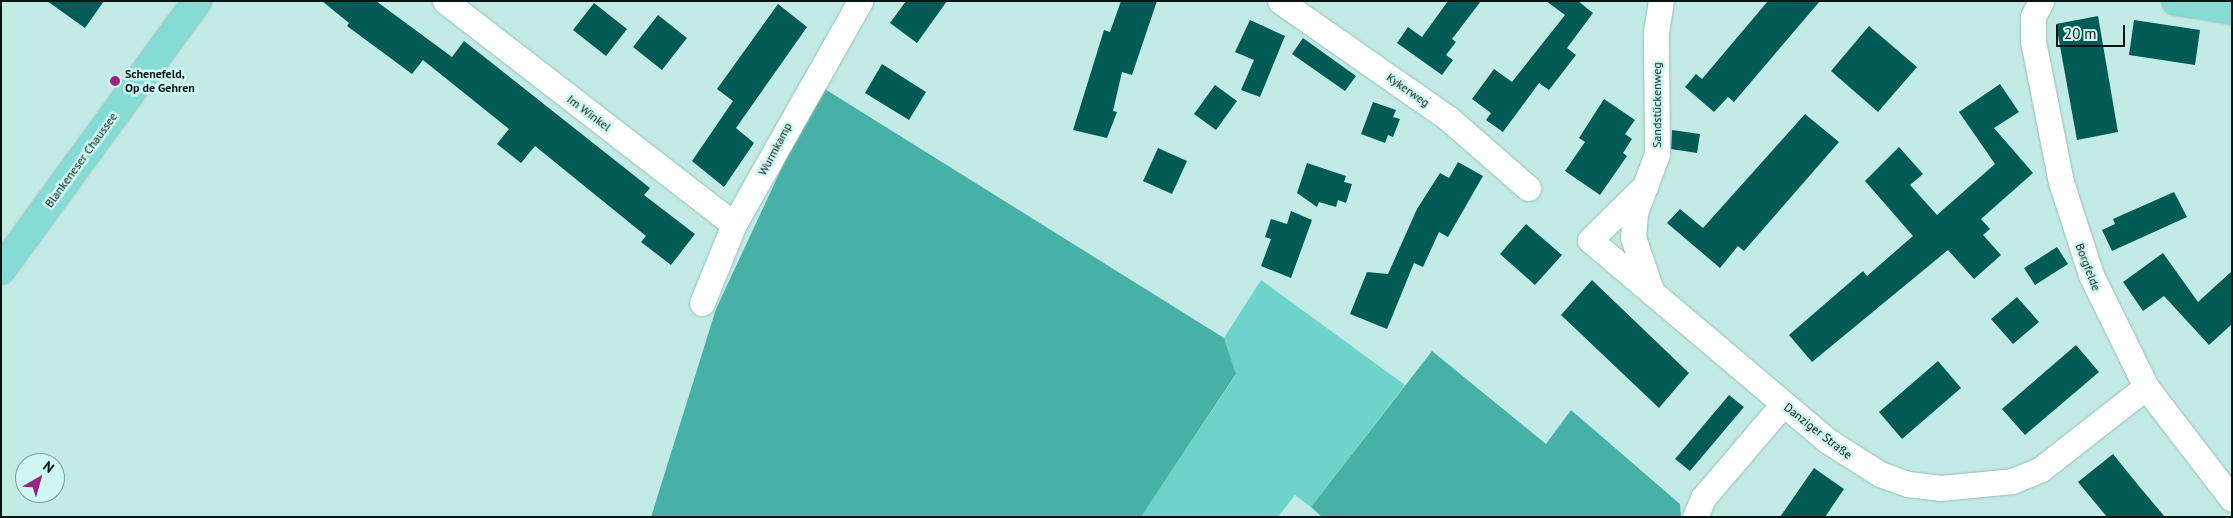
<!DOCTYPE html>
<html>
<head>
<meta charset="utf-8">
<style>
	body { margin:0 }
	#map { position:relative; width:2233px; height:518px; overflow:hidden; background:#c2ebe6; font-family:"PT Sans",sans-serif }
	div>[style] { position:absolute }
	.green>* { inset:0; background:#6ed3ca }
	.forest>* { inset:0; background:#47b1a8 }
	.building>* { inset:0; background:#035b55 }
	.roads { filter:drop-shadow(0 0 1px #96beb9) drop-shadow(0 0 1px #96beb9) }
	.minor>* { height:25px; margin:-12.5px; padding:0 12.5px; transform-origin:12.5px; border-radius:12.5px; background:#fff }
	.major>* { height:28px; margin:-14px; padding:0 14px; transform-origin:14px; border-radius:14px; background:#84dcd5 }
	.dots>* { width:14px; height:14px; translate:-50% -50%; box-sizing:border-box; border:2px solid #cff8f3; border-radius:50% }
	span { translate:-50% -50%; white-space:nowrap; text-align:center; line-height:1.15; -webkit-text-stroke:5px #cff8f3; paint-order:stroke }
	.poi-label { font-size:12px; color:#061413; font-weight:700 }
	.left { translate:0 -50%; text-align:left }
	.street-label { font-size:12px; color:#061413 }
	.frame { position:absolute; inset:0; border:2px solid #061413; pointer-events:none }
	.north { position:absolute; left:15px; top:453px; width:50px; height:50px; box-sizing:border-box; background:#cff8f3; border:1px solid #7f9d99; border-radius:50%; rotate:38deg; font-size:14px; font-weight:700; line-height:20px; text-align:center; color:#061413 }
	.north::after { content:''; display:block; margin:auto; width:18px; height:22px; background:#9a2683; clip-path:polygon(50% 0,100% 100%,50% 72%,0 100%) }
	.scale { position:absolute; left:2056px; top:25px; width:69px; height:22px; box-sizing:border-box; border:2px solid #061413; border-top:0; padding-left:6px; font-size:15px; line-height:18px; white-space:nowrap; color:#061413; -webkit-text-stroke:4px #cff8f3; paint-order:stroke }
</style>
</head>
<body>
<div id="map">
	<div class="green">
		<div style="clip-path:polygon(1261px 280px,1405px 385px,1311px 507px,1295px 495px,1278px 517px,1141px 517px,1236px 375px,1224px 338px)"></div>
	</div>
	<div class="forest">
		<div style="clip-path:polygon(820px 86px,1224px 338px,1236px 374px,1141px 517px,651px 517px,716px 309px)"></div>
		<div style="clip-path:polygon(1432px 351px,1546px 444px,1571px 410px,1680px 504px,1681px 517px,1322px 517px,1311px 507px)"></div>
	</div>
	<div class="building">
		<div style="clip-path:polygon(47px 1px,104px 1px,85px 28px)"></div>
		<div style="clip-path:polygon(322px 1px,376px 1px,452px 57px,464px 41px,650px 188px,644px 195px,695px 234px,671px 265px,641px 242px,646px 236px,535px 146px,521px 163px,497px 144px,509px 129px,423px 60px,412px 74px,347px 26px,349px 23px)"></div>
		<div style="clip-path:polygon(906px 1px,947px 1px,917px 43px,890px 23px)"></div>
		<div style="clip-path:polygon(1121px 1px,1157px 1px,1132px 75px,1122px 72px,1113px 111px,1117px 112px,1107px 138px,1073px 130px,1104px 30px,1110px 32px)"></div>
		<div style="clip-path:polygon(1448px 1px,1481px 1px,1452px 39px,1456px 42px,1446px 55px,1453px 60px,1442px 75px,1397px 43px,1408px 27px,1422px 37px)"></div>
		<div style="clip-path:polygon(1546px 1px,1578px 1px,1593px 13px,1567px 48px,1576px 55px,1549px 90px,1539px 83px,1503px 132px,1486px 120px,1491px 113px,1472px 99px,1494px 69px,1512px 82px,1565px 15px)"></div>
		<div style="clip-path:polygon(1768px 1px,1820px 1px,1734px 102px,1728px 97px,1714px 112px,1685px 87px,1696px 74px,1702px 79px)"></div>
		<div style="clip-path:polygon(594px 3px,627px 29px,606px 56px,573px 30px)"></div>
		<div style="clip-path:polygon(778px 4px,807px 27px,736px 128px,754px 143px,724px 187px,692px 161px,733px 101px,717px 89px)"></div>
		<div style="clip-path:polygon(658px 15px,687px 38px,662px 70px,633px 47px)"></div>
		<div style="clip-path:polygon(2098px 16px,2118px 132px,2077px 140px,2056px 24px)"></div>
		<div style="clip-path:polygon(1250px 20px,1285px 36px,1260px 97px,1241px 90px,1254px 60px,1235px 52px)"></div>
		<div style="clip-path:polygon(2134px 20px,2200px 30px,2195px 65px,2129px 55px)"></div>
		<div style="clip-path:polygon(1869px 26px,1917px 67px,1878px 112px,1831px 71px)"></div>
		<div style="clip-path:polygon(1303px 38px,1356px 76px,1345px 91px,1292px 54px)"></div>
		<div style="clip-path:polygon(882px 64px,926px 92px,909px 120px,865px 93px)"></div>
		<div style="clip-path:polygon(2000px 84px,2019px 112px,1994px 128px,2033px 173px,1981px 219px,1990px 229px,1983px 235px,2001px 255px,1974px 279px,1948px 250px,1812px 362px,1789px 335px,1863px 271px,1867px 276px,1913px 236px,1865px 181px,1899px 147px,1923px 174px,1910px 185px,1937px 215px,1995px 164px,1959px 112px)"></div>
		<div style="clip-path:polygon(1215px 85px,1237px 101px,1216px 130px,1194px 114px)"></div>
		<div style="clip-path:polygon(1604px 99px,1635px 120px,1625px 134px,1632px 139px,1623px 153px,1627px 156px,1600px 195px,1565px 171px,1585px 142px,1579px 138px)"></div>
		<div style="clip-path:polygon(1373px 102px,1396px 110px,1393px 117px,1400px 119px,1393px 137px,1388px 135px,1385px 143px,1361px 134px)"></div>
		<div style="clip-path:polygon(1805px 114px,1839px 142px,1744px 251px,1738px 246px,1720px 268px,1667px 223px,1680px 209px,1703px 228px)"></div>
		<div style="clip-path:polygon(1672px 130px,1700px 134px,1697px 153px,1671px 149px)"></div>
		<div style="clip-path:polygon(1158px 148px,1187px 161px,1172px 194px,1143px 181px)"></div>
		<div style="clip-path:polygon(1458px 162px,1483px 176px,1448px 237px,1439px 232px,1423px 267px,1414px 263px,1387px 329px,1350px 314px,1367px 272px,1388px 274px,1417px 209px,1440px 173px,1449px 178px)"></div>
		<div style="clip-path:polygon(1307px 163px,1346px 176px,1344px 182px,1352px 184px,1346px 203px,1338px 200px,1336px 207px,1319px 202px,1317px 207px,1297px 193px)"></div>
		<div style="clip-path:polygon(2174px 192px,2187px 217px,2112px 251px,2102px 230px,2115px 224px,2113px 219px)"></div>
		<div style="clip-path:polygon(1291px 211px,1312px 220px,1291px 278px,1261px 266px,1271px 239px,1265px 237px,1271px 219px,1287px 224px)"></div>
		<div style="clip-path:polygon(1526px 224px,1562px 255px,1535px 285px,1500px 254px)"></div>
		<div style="clip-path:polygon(2057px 247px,2068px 264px,2035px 285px,2024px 268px)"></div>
		<div style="clip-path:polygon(2163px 253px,2198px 302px,2232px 271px,2232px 324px,2209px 345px,2164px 296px,2143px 311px,2123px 282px)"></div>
		<div style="clip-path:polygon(1592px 280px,1689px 373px,1659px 408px,1561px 315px)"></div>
		<div style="clip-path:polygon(2017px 297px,2039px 322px,2013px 344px,1991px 319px)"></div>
		<div style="clip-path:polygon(2076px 345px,2099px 372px,2025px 435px,2002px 409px)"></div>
		<div style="clip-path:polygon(1938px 361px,1961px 388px,1902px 439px,1879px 412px)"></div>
		<div style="clip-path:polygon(1729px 395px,1744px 407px,1690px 471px,1675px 459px)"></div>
		<div style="clip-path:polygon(2113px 454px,2138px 485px,2165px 517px,2107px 517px,2078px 482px)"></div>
		<div style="clip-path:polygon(1814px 468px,1844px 489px,1825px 517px,1780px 517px)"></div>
	</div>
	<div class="roads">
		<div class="minor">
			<div style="left:445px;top:1px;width:365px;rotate:37.7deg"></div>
			<div style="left:1280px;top:1px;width:206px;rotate:34.9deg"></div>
			<div style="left:1449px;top:119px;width:105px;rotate:41.1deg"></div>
			<div style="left:2041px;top:1px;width:18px;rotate:117deg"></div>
			<div style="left:2033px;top:17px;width:24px;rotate:90deg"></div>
			<div style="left:2033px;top:41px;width:144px;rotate:78.8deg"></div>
			<div style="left:2061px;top:182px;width:98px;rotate:72.1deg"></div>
			<div style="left:2091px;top:275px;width:125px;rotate:63.8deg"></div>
			<div style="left:2146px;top:387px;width:141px;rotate:52.5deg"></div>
			<div style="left:1646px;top:185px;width:78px;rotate:135.5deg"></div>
			<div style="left:1590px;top:240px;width:312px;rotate:40.2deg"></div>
			<div style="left:1828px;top:441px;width:62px;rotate:32.4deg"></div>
			<div style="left:1880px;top:474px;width:30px;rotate:20deg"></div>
			<div style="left:1908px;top:484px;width:33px;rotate:7deg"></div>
			<div style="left:1941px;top:488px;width:71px;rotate:-5.6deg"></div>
			<div style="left:2012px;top:481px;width:31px;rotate:-22deg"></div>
			<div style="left:2041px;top:469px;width:133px;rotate:-38deg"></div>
			<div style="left:1651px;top:290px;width:56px;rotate:-108.8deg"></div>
			<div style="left:1633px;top:237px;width:24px;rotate:-85deg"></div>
			<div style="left:1635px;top:213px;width:63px;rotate:-69.6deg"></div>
			<div style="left:1657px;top:154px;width:122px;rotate:-90.5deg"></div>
			<div style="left:1656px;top:32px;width:31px;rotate:-81deg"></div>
			<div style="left:702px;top:303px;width:85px;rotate:-67.9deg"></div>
			<div style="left:734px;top:224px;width:256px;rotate:-60.5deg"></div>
			<div style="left:1695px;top:517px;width:21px;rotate:-67deg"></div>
			<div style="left:1703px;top:498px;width:123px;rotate:-49.6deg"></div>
		</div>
		<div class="major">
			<div style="left:2176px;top:1px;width:57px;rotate:9.1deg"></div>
			<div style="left:1px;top:270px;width:333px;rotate:-53.9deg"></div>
		</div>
	</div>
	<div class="dots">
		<div style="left:115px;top:81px;background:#9a2683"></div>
	</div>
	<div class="poi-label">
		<span class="left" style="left:125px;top:81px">Schenefeld,<br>Op de Gehren</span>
	</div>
	<div class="street-label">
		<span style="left:1408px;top:90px;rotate:35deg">Kykerweg</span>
		<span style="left:1657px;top:105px;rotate:-90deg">Sandstückenweg</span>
		<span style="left:589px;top:113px;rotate:37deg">Im Winkel</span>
		<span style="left:775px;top:149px;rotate:-62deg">Wurmkamp</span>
		<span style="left:81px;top:160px;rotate:-54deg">Blankeneser Chaussee</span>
		<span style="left:2088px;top:267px;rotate:69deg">Borgfelde</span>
		<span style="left:1818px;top:431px;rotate:38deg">Danziger Straße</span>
	</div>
	<div class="frame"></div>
	<div class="north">N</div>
	<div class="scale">20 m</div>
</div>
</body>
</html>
